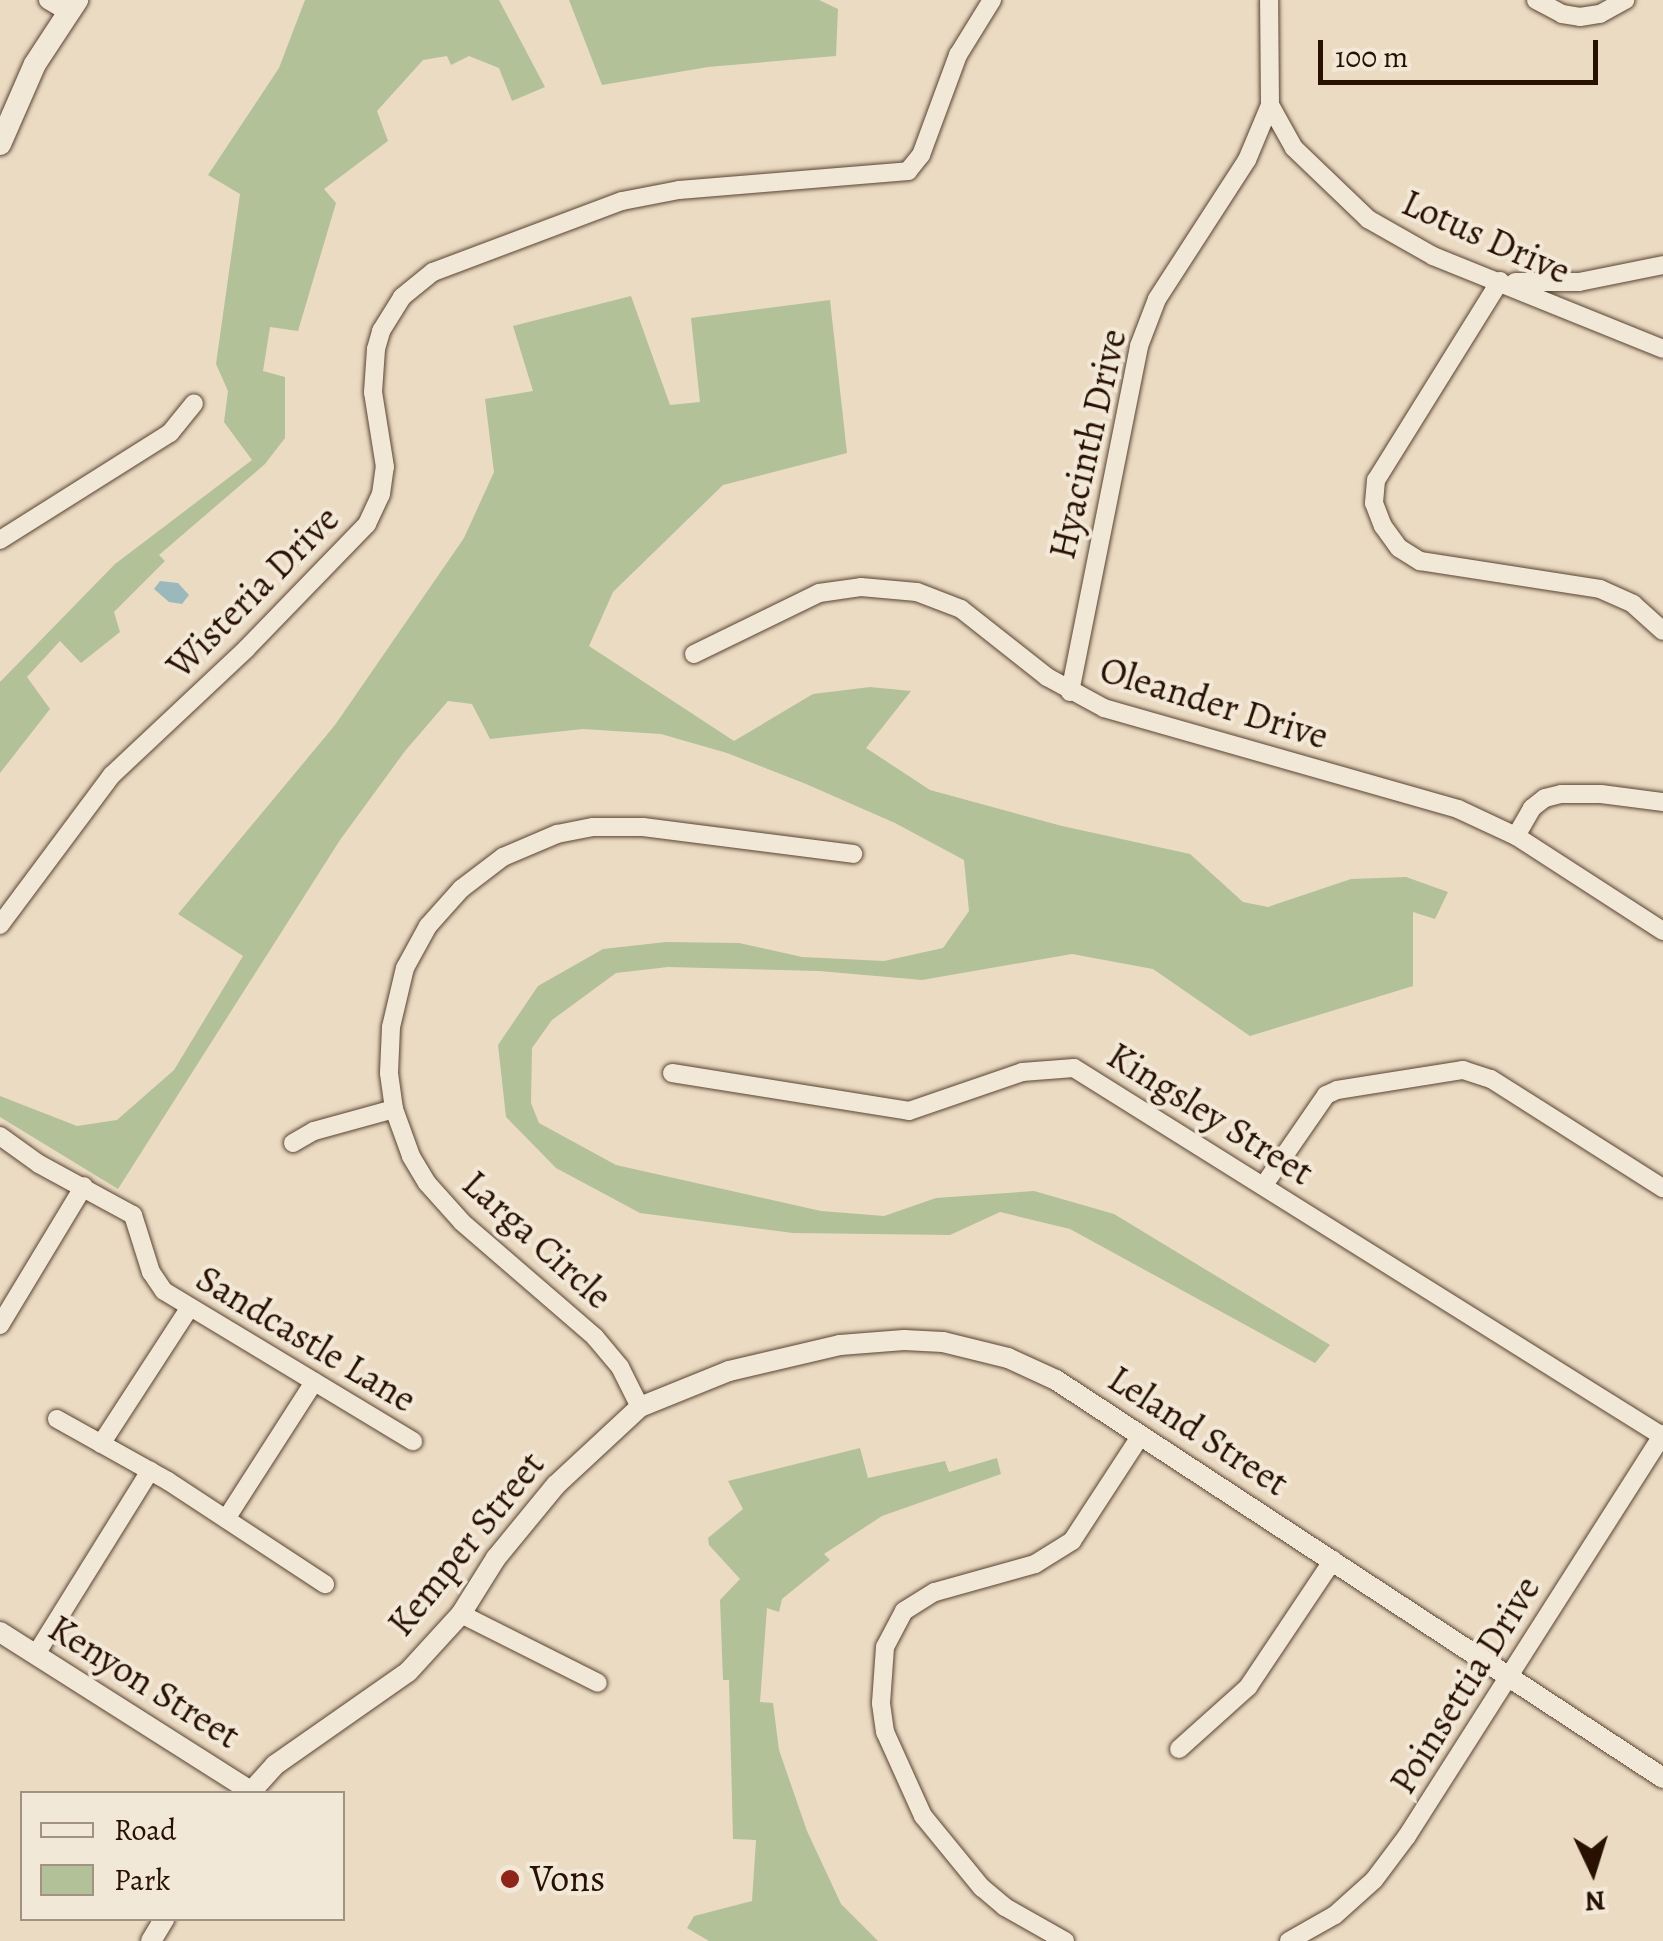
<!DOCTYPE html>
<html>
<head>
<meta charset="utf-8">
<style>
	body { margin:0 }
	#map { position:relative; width:1663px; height:1941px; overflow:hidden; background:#ebdbc3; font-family:Alegreya,serif }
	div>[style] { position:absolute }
	.green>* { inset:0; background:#b2c198 }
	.water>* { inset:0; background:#9bb9bc }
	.roads { filter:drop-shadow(0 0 2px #594431) drop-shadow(0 0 2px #594431) }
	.minor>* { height:18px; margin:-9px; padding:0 9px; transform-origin:9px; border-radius:9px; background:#f2e8d8 }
	.tertiary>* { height:20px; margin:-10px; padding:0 10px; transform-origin:10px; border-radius:10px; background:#f2e8d8 }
	.secondary>* { height:22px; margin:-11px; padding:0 11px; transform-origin:11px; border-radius:11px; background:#f2e8d8 }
	.dots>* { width:28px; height:28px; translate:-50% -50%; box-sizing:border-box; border:5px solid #f2e8d8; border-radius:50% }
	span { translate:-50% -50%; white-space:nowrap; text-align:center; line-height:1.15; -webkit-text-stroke:8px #f2e8d8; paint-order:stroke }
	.street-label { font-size:38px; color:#281100 }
	.poi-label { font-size:38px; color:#281100 }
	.left { translate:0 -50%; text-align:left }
	.legend { position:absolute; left:20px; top:1791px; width:325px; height:130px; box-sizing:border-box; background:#f2e8d8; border:2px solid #a19282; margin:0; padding:12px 18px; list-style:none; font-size:30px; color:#281100 }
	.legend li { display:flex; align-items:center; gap:20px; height:50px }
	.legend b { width:50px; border:2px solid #a19282 }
	.north { position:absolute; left:1543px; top:1821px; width:100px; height:100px; -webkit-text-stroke:8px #f2e8d8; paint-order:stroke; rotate:176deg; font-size:28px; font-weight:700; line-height:40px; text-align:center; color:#281100 }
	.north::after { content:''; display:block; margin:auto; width:35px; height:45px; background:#281100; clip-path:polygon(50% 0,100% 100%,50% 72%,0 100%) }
	.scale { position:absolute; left:1318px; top:40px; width:280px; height:45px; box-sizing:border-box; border:5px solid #281100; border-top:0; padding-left:12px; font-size:30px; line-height:35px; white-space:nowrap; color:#281100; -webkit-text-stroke:8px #f2e8d8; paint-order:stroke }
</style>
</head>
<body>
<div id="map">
	<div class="green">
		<div style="clip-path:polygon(305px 0,499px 0,545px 87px,512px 101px,499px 68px,469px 56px,451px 65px,447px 56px,423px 60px,377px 111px,388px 141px,324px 189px,336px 203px,298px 331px,270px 327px,263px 371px,285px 377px,285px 438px,265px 464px,159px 555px,165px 561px,114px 612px,120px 632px,81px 663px,60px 641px,27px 677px,50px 709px,0 773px,0 682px,115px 564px,252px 460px,224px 422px,228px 391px,216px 364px,240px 194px,208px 175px,279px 68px)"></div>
		<div style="clip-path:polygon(569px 0,819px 0,838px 9px,836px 56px,708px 67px,602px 85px)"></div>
		<div style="clip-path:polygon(631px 296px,670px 405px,700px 402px,691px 318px,830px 300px,847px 453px,723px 485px,613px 592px,589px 646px,734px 741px,813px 694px,870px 687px,911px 691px,866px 748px,930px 790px,1062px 826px,1190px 854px,1243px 902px,1268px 907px,1351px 879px,1406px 877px,1448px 892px,1435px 919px,1413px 912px,1413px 986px,1250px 1036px,1153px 969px,1072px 954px,922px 980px,819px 971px,668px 967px,616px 973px,552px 1020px,532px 1048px,531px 1103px,539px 1123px,616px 1165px,821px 1211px,884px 1216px,936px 1198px,1034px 1191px,1114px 1214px,1330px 1345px,1315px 1363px,1070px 1229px,1000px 1212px,950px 1235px,793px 1233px,640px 1213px,556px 1168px,506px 1117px,498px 1045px,538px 986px,603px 949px,666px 942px,739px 943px,802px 957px,884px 961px,943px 948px,969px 911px,964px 860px,895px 823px,806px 784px,727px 753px,661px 734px,583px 729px,490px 739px,472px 704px,448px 701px,405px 751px,340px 840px,118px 1189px,0 1117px,0 1096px,77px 1126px,117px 1120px,174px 1070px,243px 956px,178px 914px,335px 725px,464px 538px,494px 472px,485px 399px,533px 391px,513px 326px)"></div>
		<div style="clip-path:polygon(860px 1448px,868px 1478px,945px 1461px,949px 1472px,997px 1458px,1001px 1474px,882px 1516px,824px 1554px,830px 1560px,782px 1599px,779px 1612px,767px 1608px,760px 1702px,773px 1703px,779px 1750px,807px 1831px,841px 1904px,878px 1941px,709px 1941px,687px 1928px,694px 1916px,752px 1901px,756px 1840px,733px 1839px,729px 1680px,723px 1680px,720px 1600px,740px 1579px,709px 1545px,708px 1538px,743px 1509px,728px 1481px)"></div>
	</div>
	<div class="water">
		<div style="clip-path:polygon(160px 581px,178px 583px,189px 595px,182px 604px,169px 602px,154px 589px)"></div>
	</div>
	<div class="roads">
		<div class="minor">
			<div style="left:48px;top:0;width:23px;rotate:31deg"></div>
			<div style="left:1536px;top:0;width:30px;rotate:28deg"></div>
			<div style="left:1562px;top:14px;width:18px;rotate:9deg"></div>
			<div style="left:1580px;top:17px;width:20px;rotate:-9deg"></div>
			<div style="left:1600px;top:14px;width:29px;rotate:-29deg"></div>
			<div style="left:1270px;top:105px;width:49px;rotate:60.8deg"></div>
			<div style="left:1294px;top:148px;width:103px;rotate:43.8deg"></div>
			<div style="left:1368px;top:219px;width:75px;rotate:29.6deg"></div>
			<div style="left:1433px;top:256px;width:248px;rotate:22deg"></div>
			<div style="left:1500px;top:281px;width:234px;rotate:121.9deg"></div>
			<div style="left:1376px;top:480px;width:23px;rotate:95deg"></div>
			<div style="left:1374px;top:503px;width:25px;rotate:69deg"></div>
			<div style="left:1383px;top:526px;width:27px;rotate:54deg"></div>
			<div style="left:1399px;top:548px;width:25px;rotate:32deg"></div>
			<div style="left:1420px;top:561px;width:182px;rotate:8.8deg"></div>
			<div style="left:1600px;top:589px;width:36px;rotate:24deg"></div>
			<div style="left:1633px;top:604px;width:40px;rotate:42deg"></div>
			<div style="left:1515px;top:282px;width:64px"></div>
			<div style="left:1579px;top:282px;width:86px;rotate:-11.4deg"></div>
			<div style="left:0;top:540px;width:201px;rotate:-32.2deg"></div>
			<div style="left:170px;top:433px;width:38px;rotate:-51deg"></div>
			<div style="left:694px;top:654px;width:139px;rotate:-26deg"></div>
			<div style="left:819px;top:593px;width:42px;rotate:-8.1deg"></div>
			<div style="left:861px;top:587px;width:56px;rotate:5.1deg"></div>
			<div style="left:917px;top:592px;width:47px;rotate:21.1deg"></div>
			<div style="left:961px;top:609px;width:110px;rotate:38.3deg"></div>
			<div style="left:1047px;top:677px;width:65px;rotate:28.5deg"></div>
			<div style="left:1104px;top:708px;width:368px;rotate:15.9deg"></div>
			<div style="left:1458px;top:809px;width:64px;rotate:25deg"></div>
			<div style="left:1516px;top:836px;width:175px;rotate:32.9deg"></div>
			<div style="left:1070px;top:692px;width:353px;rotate:-78.7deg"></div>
			<div style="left:1139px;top:346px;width:50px;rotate:-69deg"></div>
			<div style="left:1157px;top:299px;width:166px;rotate:-57.1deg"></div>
			<div style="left:1247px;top:160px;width:60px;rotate:-67.3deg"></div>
			<div style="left:1270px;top:105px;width:105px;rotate:-90.5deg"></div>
			<div style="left:1516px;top:836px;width:32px;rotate:-60deg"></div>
			<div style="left:1532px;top:808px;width:16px;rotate:-38deg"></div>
			<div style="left:1545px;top:798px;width:16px;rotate:-14deg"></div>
			<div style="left:1561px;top:794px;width:40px"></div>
			<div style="left:1601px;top:794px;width:63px;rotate:7.4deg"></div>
			<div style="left:0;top:925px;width:187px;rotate:-53.3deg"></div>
			<div style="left:112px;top:775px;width:184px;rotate:-43.2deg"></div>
			<div style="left:246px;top:649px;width:174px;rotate:-45.9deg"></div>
			<div style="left:367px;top:524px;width:33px;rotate:-65deg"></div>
			<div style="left:381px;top:494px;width:27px;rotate:-82deg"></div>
			<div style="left:385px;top:467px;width:76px;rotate:-99.1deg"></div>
			<div style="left:373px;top:392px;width:43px;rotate:-86deg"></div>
			<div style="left:376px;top:349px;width:19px;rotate:-74deg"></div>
			<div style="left:381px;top:331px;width:40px;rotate:-58deg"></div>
			<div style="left:402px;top:297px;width:40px;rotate:-39deg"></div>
			<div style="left:433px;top:272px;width:202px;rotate:-20.6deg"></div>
			<div style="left:622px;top:201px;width:58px;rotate:-10.9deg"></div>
			<div style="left:679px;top:190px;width:230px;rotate:-4.7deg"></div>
			<div style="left:908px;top:171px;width:21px;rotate:-51deg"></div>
			<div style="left:921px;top:155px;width:107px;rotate:-69.7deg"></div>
			<div style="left:958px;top:55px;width:65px;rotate:-58.3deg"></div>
			<div style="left:672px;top:1073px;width:240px;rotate:9.1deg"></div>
			<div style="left:909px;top:1111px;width:120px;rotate:-19deg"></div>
			<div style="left:1022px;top:1072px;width:52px;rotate:-4.4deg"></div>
			<div style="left:1074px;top:1068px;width:694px;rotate:32.04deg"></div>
			<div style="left:0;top:1136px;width:48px;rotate:35.7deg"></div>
			<div style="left:39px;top:1164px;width:107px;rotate:28.5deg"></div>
			<div style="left:133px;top:1215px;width:60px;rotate:72.5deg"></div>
			<div style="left:151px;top:1272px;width:23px;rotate:56deg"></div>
			<div style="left:164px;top:1291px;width:291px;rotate:31.1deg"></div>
			<div style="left:293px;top:1143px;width:24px;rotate:-30deg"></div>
			<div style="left:314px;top:1131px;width:83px;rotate:-15.4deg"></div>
			<div style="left:1264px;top:1185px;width:109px;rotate:-55.4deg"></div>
			<div style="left:1326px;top:1095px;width:12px;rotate:-24deg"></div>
			<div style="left:1337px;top:1090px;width:128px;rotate:-9deg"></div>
			<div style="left:1463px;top:1070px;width:29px;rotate:18deg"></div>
			<div style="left:1491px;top:1079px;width:204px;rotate:32.4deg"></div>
			<div style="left:0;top:1325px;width:162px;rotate:-58.9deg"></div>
			<div style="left:640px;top:1407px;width:45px;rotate:-116.6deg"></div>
			<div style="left:620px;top:1367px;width:39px;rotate:-130deg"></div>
			<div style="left:595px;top:1337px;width:176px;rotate:-139.2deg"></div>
			<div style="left:462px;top:1222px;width:52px;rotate:-131.9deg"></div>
			<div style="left:427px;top:1183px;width:31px;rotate:-121deg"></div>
			<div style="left:411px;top:1156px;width:50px;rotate:-109.9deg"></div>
			<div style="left:394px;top:1109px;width:36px;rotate:-98deg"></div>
			<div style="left:389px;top:1073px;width:46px;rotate:-87.5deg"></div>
			<div style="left:391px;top:1027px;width:61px;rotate:-76.7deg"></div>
			<div style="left:405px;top:968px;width:48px;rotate:-61.3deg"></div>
			<div style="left:428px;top:926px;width:50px;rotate:-48.3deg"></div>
			<div style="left:461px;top:889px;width:53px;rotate:-37.3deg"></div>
			<div style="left:503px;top:857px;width:59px;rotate:-23.1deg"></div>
			<div style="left:557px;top:834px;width:37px;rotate:-11deg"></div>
			<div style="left:593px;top:827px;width:50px"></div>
			<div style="left:643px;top:827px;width:212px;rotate:7.3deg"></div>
			<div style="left:57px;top:1419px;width:127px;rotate:29.2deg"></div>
			<div style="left:168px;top:1481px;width:188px;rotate:33.3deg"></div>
			<div style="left:101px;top:1444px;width:163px;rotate:-57deg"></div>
			<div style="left:226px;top:1519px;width:163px;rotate:-57.3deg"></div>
			<div style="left:461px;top:1614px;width:153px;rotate:26.7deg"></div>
			<div style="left:36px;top:1654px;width:216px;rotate:-58.1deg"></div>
			<div style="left:1179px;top:1749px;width:93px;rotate:-41.9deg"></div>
			<div style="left:1248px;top:1687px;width:153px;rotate:-56.2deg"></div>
			<div style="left:1065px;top:1941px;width:69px;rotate:-150.5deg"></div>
			<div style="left:1005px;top:1907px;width:30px;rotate:-140deg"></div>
			<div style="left:982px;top:1888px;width:93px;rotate:-129.3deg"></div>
			<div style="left:923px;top:1816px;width:92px;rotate:-114.3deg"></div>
			<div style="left:885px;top:1732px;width:29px;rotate:-98deg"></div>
			<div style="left:881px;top:1703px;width:56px;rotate:-85.9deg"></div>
			<div style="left:885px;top:1647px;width:41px;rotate:-62.2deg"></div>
			<div style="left:904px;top:1611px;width:36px;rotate:-32deg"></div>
			<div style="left:935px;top:1592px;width:104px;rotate:-15.6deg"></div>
			<div style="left:1035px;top:1564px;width:44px;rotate:-31.9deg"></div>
			<div style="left:1072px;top:1541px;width:126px;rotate:-56.9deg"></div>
			<div style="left:1289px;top:1941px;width:53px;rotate:-29.5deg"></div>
			<div style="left:1335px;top:1915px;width:52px;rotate:-41.9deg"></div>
			<div style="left:1374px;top:1880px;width:55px;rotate:-53.1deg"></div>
			<div style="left:1407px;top:1836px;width:477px;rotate:-57.5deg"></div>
		</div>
		<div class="tertiary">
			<div style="left:0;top:1632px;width:297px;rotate:32.4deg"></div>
			<div style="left:249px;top:1794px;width:39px;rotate:-48deg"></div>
			<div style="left:275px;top:1765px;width:162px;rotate:-35deg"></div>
			<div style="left:408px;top:1672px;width:79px;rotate:-47.6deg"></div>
			<div style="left:461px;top:1614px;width:66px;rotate:-58deg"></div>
			<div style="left:496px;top:1558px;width:94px;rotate:-50.6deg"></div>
			<div style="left:556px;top:1485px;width:115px;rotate:-42.9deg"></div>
			<div style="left:640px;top:1407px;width:96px;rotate:-22deg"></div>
			<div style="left:729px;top:1371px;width:114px;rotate:-13.2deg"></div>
			<div style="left:840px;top:1345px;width:64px;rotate:-4.5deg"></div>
			<div style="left:904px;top:1340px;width:39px;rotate:3deg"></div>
			<div style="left:943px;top:1342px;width:67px;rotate:13.8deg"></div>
			<div style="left:1008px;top:1358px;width:53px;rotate:24.6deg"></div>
			<div style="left:1056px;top:1380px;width:726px;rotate:33.25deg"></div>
			<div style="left:151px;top:1941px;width:27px;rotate:-59deg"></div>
		</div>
		<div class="secondary">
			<div style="left:0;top:144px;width:87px;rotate:-66.4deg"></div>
			<div style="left:35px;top:64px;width:77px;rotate:-56.7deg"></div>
		</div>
	</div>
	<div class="dots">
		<div style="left:510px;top:1879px;background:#8f2418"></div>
	</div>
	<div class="street-label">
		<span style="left:1486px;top:237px;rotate:24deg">Lotus Drive</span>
		<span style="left:1088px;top:444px;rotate:-77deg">Hyacinth Drive</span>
		<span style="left:253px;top:592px;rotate:-45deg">Wisteria Drive</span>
		<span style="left:1214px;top:703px;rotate:17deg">Oleander Drive</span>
		<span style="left:1210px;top:1114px;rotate:32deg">Kingsley Street</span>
		<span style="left:537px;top:1240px;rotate:42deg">Larga Circle</span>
		<span style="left:306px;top:1339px;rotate:31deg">Sandcastle Lane</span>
		<span style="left:1198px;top:1431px;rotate:33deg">Leland Street</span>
		<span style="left:466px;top:1544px;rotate:-51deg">Kemper Street</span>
		<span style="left:144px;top:1682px;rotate:32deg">Kenyon Street</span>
		<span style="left:1465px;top:1685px;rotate:-58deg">Poinsettia Drive</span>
	</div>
	<div class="poi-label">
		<span class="left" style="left:530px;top:1879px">Vons</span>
	</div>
	<ul class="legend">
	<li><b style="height:12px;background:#f2e8d8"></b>Road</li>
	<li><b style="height:28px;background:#b2c198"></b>Park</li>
	</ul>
	<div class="north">N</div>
	<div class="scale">100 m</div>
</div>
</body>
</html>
